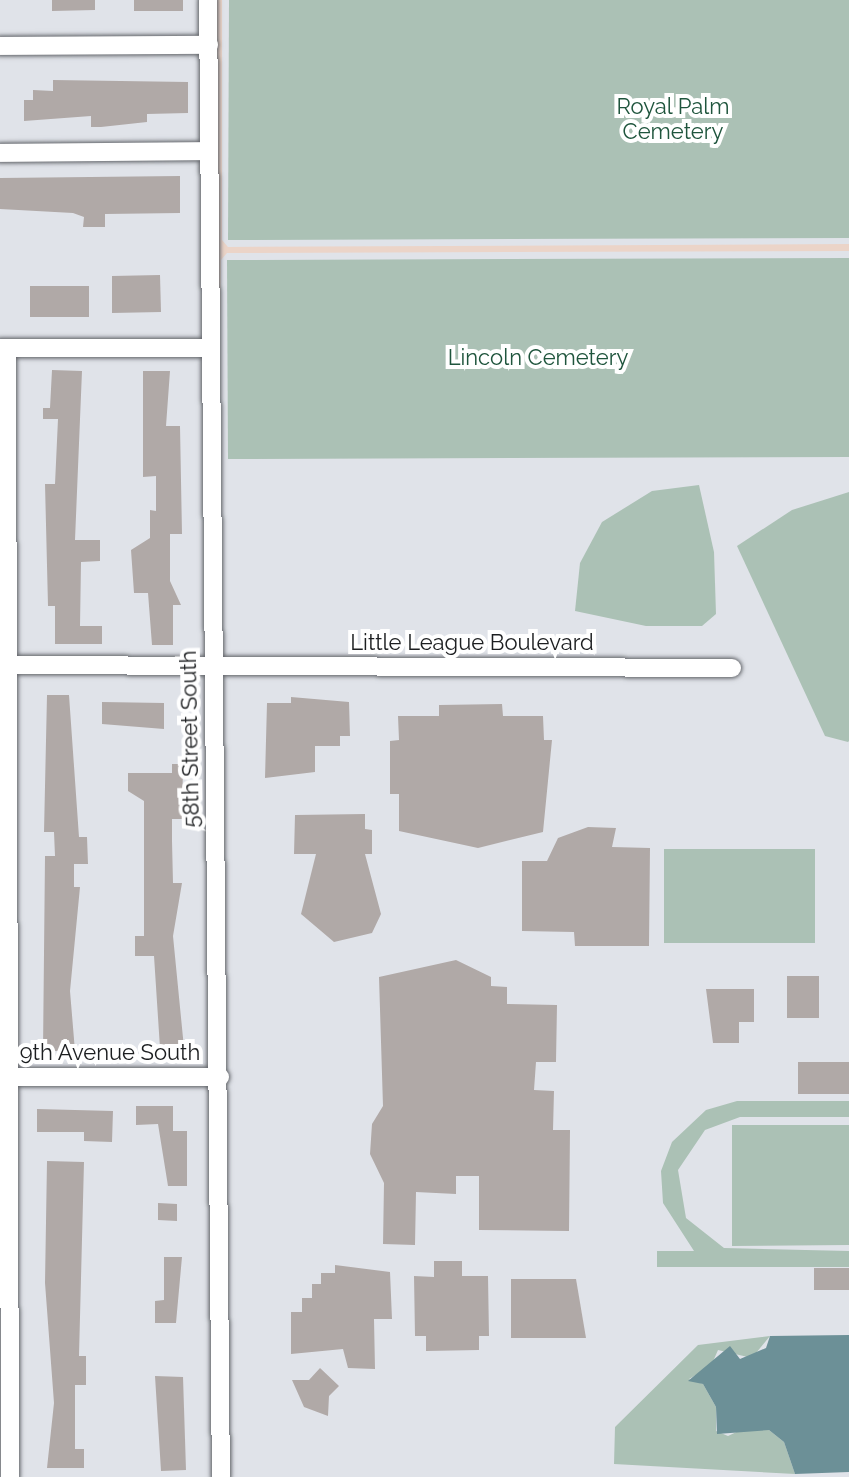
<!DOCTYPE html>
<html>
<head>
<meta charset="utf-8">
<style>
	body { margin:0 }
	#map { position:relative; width:849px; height:1477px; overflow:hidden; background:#e0e3e9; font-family:Raleway,sans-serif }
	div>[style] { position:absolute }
	.commercial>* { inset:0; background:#ebd4c8 }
	.green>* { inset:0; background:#abc1b5 }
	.water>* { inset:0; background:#6c9097 }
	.building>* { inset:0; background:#b0a9a7 }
	.roads { filter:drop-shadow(0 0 2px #64676c) drop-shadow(0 0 2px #64676c) }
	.minor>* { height:18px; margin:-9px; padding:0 9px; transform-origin:9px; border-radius:9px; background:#fff }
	span { translate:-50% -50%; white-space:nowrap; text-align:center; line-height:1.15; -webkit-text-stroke:8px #fff; paint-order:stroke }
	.park-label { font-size:22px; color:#1f553d }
	.street-label { font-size:22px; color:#1c1e20 }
</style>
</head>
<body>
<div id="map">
	<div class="commercial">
		<div style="clip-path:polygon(216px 0,222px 0,222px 240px,228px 247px,849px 244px,849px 251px,227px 253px,221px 260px,218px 458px)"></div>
	</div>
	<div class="green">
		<div style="clip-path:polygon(229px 0,849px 0,849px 238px,228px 240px)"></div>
		<div style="clip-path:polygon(849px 258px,849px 457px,228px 459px,227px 260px)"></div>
		<div style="clip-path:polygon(699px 485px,714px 552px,716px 614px,702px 626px,646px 626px,575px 611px,580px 563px,602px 522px,652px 491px)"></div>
		<div style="clip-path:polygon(849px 492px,849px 741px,848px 742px,825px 736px,737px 546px,792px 510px)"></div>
		<div style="clip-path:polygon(664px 849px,815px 849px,815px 943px,664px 943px)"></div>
		<div style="clip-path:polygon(737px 1101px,849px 1101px,849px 1117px,740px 1117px,705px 1130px,678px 1170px,686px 1218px,724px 1248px,849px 1251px,849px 1267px,657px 1267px,657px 1251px,694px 1251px,663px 1203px,661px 1171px,672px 1142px,706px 1110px)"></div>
		<div style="clip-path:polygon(732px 1125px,849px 1125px,849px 1245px,732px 1246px)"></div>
		<div style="clip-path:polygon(770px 1336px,752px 1358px,718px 1350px,711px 1366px,689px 1379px,703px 1384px,716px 1407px,716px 1431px,728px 1436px,747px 1427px,769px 1430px,784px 1442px,795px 1474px,614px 1464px,615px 1427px,698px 1345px)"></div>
	</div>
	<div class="water">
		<div style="clip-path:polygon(849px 1335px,849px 1472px,795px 1474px,784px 1442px,769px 1430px,717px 1434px,716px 1407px,703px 1384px,688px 1381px,730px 1346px,740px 1359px,766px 1348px,770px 1336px)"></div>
	</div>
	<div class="building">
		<div style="clip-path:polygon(52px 0,95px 0,95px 10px,52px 11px)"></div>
		<div style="clip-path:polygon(134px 0,183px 0,183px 11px,134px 11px)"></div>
		<div style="clip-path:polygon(53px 80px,188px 82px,188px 113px,147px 114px,147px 122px,101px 127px,91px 127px,91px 116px,24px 121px,24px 100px,33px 100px,33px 90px,53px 91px)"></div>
		<div style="clip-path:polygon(180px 176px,180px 213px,105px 214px,105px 227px,83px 227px,84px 217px,73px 213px,0 209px,0 178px)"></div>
		<div style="clip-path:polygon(160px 275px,161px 312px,112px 313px,112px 276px)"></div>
		<div style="clip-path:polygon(30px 286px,89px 286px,89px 317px,30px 317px)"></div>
		<div style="clip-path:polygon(52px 370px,82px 371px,75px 540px,100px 540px,100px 561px,81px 562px,80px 626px,102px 626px,102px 644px,55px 644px,55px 606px,48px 606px,45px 484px,55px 484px,58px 419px,43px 419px,43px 408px,50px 408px)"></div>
		<div style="clip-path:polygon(143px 371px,170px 371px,166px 426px,180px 426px,182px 534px,170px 534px,170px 581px,181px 605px,173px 605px,173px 645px,152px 645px,148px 593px,134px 593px,131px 550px,150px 538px,150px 510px,156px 511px,156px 476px,143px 477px)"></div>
		<div style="clip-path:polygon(47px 695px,69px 695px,79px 837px,87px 837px,88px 864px,74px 864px,74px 887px,80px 887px,70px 991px,75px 1051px,43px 1051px,45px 856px,55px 856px,54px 832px,44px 832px)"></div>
		<div style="clip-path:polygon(291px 697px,349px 702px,350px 736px,340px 736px,340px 746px,315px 746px,315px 772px,265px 778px,267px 703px,291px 703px)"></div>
		<div style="clip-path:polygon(102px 702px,164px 703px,164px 729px,102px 724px)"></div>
		<div style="clip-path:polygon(502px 704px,503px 716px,543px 716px,544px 740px,552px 740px,543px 832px,478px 848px,399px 831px,399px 794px,390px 794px,390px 741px,399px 740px,398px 716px,439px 716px,439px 705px)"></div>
		<div style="clip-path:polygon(172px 764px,183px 764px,182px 819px,172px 819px,172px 841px,173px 883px,182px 883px,173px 936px,184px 1048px,160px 1048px,154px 956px,135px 956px,135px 936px,144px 936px,144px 801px,128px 791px,128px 773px,172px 773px)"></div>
		<div style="clip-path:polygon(365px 814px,365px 829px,372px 830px,372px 854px,365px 854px,381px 914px,372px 933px,334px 942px,301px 914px,316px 854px,294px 854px,295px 815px)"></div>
		<div style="clip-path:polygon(588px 827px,616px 828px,612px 847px,650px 848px,649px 946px,575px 946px,574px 932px,522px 931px,522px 861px,547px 861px,558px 838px)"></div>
		<div style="clip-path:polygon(456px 960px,491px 977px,491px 986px,507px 987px,507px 1004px,557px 1005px,556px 1062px,536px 1062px,534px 1090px,554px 1091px,553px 1130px,570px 1130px,569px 1231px,479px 1230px,479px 1176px,456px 1176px,456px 1194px,416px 1192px,415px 1245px,383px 1244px,384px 1183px,370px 1154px,372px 1124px,383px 1106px,379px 977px)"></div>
		<div style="clip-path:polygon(787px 976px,819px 976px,819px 1018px,787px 1018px)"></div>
		<div style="clip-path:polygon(706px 989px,754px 989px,754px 1022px,739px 1022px,739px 1043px,713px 1043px)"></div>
		<div style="clip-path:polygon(798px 1062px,849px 1062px,849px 1094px,798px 1094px)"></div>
		<div style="clip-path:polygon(136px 1106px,173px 1106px,173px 1131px,187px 1131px,187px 1186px,168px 1186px,158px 1124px,136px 1125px)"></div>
		<div style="clip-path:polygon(37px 1109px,113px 1111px,112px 1142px,84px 1141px,84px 1132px,37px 1132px)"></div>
		<div style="clip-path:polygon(47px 1161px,84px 1162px,79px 1356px,86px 1356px,86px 1385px,75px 1385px,75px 1449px,84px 1449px,84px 1468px,47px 1468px,54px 1403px,45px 1283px)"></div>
		<div style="clip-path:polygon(158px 1203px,177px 1204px,177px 1221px,158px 1220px)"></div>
		<div style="clip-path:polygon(164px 1257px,182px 1257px,176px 1323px,155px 1323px,155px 1301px,164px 1300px)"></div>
		<div style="clip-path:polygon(434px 1261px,462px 1261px,462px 1276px,488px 1276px,489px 1336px,479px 1336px,479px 1350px,426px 1351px,426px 1336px,415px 1336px,414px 1276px,434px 1277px)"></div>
		<div style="clip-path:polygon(335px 1265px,390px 1272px,392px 1319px,374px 1319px,375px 1369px,348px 1368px,343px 1349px,291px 1354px,291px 1312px,302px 1312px,302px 1298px,312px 1298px,312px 1284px,321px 1284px,321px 1273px,335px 1273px)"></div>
		<div style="clip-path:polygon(814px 1268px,849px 1268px,849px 1290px,814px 1290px)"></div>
		<div style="clip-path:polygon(511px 1279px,576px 1279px,586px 1338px,511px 1338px)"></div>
		<div style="clip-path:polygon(320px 1368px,339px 1386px,329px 1396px,328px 1416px,304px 1407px,292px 1380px,309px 1380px)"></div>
		<div style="clip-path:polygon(155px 1376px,183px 1377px,186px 1470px,161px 1471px)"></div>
	</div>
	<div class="roads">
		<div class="minor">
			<div style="left:208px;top:0;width:1477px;rotate:89.5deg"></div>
			<div style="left:0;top:46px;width:209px;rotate:-0.3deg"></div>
			<div style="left:0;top:153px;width:209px;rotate:-0.5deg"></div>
			<div style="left:0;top:348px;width:210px"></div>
			<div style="left:7px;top:348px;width:1129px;rotate:89.85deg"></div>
			<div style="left:0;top:665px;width:732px;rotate:0.23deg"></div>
			<div style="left:0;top:1077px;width:220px"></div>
		</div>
	</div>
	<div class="park-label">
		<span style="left:673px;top:119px">Royal Palm<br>Cemetery</span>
		<span style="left:538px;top:358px">Lincoln Cemetery</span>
	</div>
	<div class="street-label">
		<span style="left:472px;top:643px">Little League Boulevard</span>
		<span style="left:190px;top:739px;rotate:-91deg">58th Street South</span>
		<span style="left:110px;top:1053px">9th Avenue South</span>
	</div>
</div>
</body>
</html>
